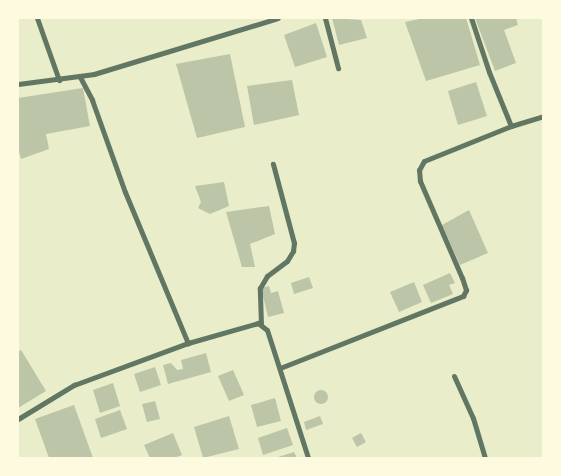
<!DOCTYPE html>
<html>
<head>
<meta charset="utf-8">
<style>
	body { margin:0 }
	#map { position:relative; width:561px; height:476px; overflow:hidden; background:#e9edc9; font-family:Helvetica,sans-serif }
	div>[style] { position:absolute }
	.building>* { inset:0; background:#bcc5a7 }
	.round { border-radius:50% }
	.minor>* { height:5px; margin:-2.5px; padding:0 2.5px; transform-origin:2.5px; border-radius:2.5px; background:#617663 }
	span { translate:-50% -50%; white-space:nowrap; text-align:center; line-height:1.15; -webkit-text-stroke:5px #fefae0; paint-order:stroke }
	.frame { position:absolute; inset:0; border:19px solid #fefae0; pointer-events:none }
</style>
</head>
<body>
<div id="map">
	<div class="building">
		<div style="clip-path:polygon(332px 18px,361px 20px,367px 38px,339px 45px)"></div>
		<div style="clip-path:polygon(424px 18px,466px 18px,480px 65px,426px 81px,405px 22px)"></div>
		<div style="clip-path:polygon(475px 18px,516px 18px,518px 25px,504px 30px,516px 63px,495px 71px)"></div>
		<div style="clip-path:polygon(316px 23px,327px 57px,295px 67px,284px 35px)"></div>
		<div style="clip-path:polygon(230px 54px,245px 127px,197px 138px,176px 64px)"></div>
		<div style="clip-path:polygon(292px 80px,299px 115px,254px 125px,247px 86px)"></div>
		<div style="clip-path:polygon(476px 82px,487px 116px,458px 125px,448px 91px)"></div>
		<div style="clip-path:polygon(83px 88px,90px 126px,46px 134px,49px 149px,21px 159px,18px 148px,18px 98px)"></div>
		<div style="clip-path:polygon(224px 182px,229px 206px,210px 214px,198px 208px,201px 202px,195px 186px)"></div>
		<div style="clip-path:polygon(269px 206px,275px 234px,250px 244px,255px 267px,242px 267px,226px 212px)"></div>
		<div style="clip-path:polygon(469px 210px,488px 253px,460px 265px,442px 225px)"></div>
		<div style="clip-path:polygon(450px 273px,455px 283px,449px 285px,453px 294px,431px 303px,423px 285px)"></div>
		<div style="clip-path:polygon(309px 277px,313px 288px,294px 294px,291px 283px)"></div>
		<div style="clip-path:polygon(414px 282px,422px 302px,399px 312px,390px 292px)"></div>
		<div style="clip-path:polygon(269px 286px,271px 293px,278px 291px,284px 313px,268px 317px,261px 288px)"></div>
		<div style="clip-path:polygon(21px 350px,46px 391px,18px 408px,18px 352px)"></div>
		<div style="clip-path:polygon(206px 353px,211px 372px,168px 384px,163px 365px,171px 363px,177px 370px,183px 369px,181px 360px)"></div>
		<div style="clip-path:polygon(155px 367px,161px 385px,140px 392px,134px 374px)"></div>
		<div style="clip-path:polygon(233px 370px,244px 395px,229px 401px,218px 376px)"></div>
		<div style="clip-path:polygon(113px 383px,120px 406px,100px 413px,93px 390px)"></div>
		<div class="round" style="left:314px;top:390px;width:14px;height:14px"></div>
		<div style="clip-path:polygon(275px 398px,281px 421px,257px 427px,251px 405px)"></div>
		<div style="clip-path:polygon(155px 401px,160px 419px,147px 422px,142px 404px)"></div>
		<div style="clip-path:polygon(74px 405px,93px 458px,49px 458px,35px 419px)"></div>
		<div style="clip-path:polygon(120px 410px,127px 429px,101px 438px,95px 419px)"></div>
		<div style="clip-path:polygon(229px 416px,239px 449px,203px 458px,194px 427px)"></div>
		<div style="clip-path:polygon(320px 416px,323px 424px,306px 430px,304px 422px)"></div>
		<div style="clip-path:polygon(287px 428px,293px 445px,263px 455px,258px 438px)"></div>
		<div style="clip-path:polygon(173px 433px,182px 455px,174px 458px,150px 458px,144px 445px)"></div>
		<div style="clip-path:polygon(361px 433px,366px 442px,357px 447px,352px 438px)"></div>
		<div style="clip-path:polygon(294px 452px,297px 458px,275px 458px)"></div>
	</div>
	<div class="minor">
		<div style="left:37px;top:18px;width:66px;rotate:70.5deg"></div>
		<div style="left:325px;top:18px;width:52px;rotate:75.4deg"></div>
		<div style="left:80px;top:77px;width:26px;rotate:62deg"></div>
		<div style="left:92px;top:100px;width:98px;rotate:70.3deg"></div>
		<div style="left:125px;top:192px;width:164px;rotate:67.4deg"></div>
		<div style="left:18px;top:84px;width:77px;rotate:-7.5deg"></div>
		<div style="left:94px;top:74px;width:192px;rotate:-16.9deg"></div>
		<div style="left:511px;top:126px;width:34px;rotate:-17deg"></div>
		<div style="left:261px;top:324px;width:36px;rotate:-92deg"></div>
		<div style="left:260px;top:288px;width:14px;rotate:-60deg"></div>
		<div style="left:267px;top:276px;width:25px;rotate:-37deg"></div>
		<div style="left:287px;top:261px;width:12px;rotate:-59deg"></div>
		<div style="left:293px;top:251px;width:8px;rotate:-83deg"></div>
		<div style="left:294px;top:243px;width:82px;rotate:-104.9deg"></div>
		<div style="left:280px;top:368px;width:197px;rotate:-21.5deg"></div>
		<div style="left:463px;top:296px;width:7px;rotate:-63deg"></div>
		<div style="left:466px;top:290px;width:13px;rotate:-108deg"></div>
		<div style="left:462px;top:278px;width:106px;rotate:-113.4deg"></div>
		<div style="left:420px;top:181px;width:11px;rotate:-95deg"></div>
		<div style="left:419px;top:170px;width:10px;rotate:-61deg"></div>
		<div style="left:424px;top:161px;width:94px;rotate:-21.9deg"></div>
		<div style="left:511px;top:126px;width:58px;rotate:-112.2deg"></div>
		<div style="left:489px;top:72px;width:57px;rotate:-108.4deg"></div>
		<div style="left:454px;top:376px;width:46px;rotate:65.7deg"></div>
		<div style="left:473px;top:418px;width:42px;rotate:73.3deg"></div>
		<div style="left:18px;top:419px;width:66px;rotate:-31.3deg"></div>
		<div style="left:74px;top:385px;width:121px;rotate:-20.2deg"></div>
		<div style="left:188px;top:343px;width:73px;rotate:-15.9deg"></div>
		<div style="left:258px;top:323px;width:11px;rotate:38deg"></div>
		<div style="left:267px;top:330px;width:134px;rotate:72.2deg"></div>
	</div>
	<div class="frame"></div>
</div>
</body>
</html>
